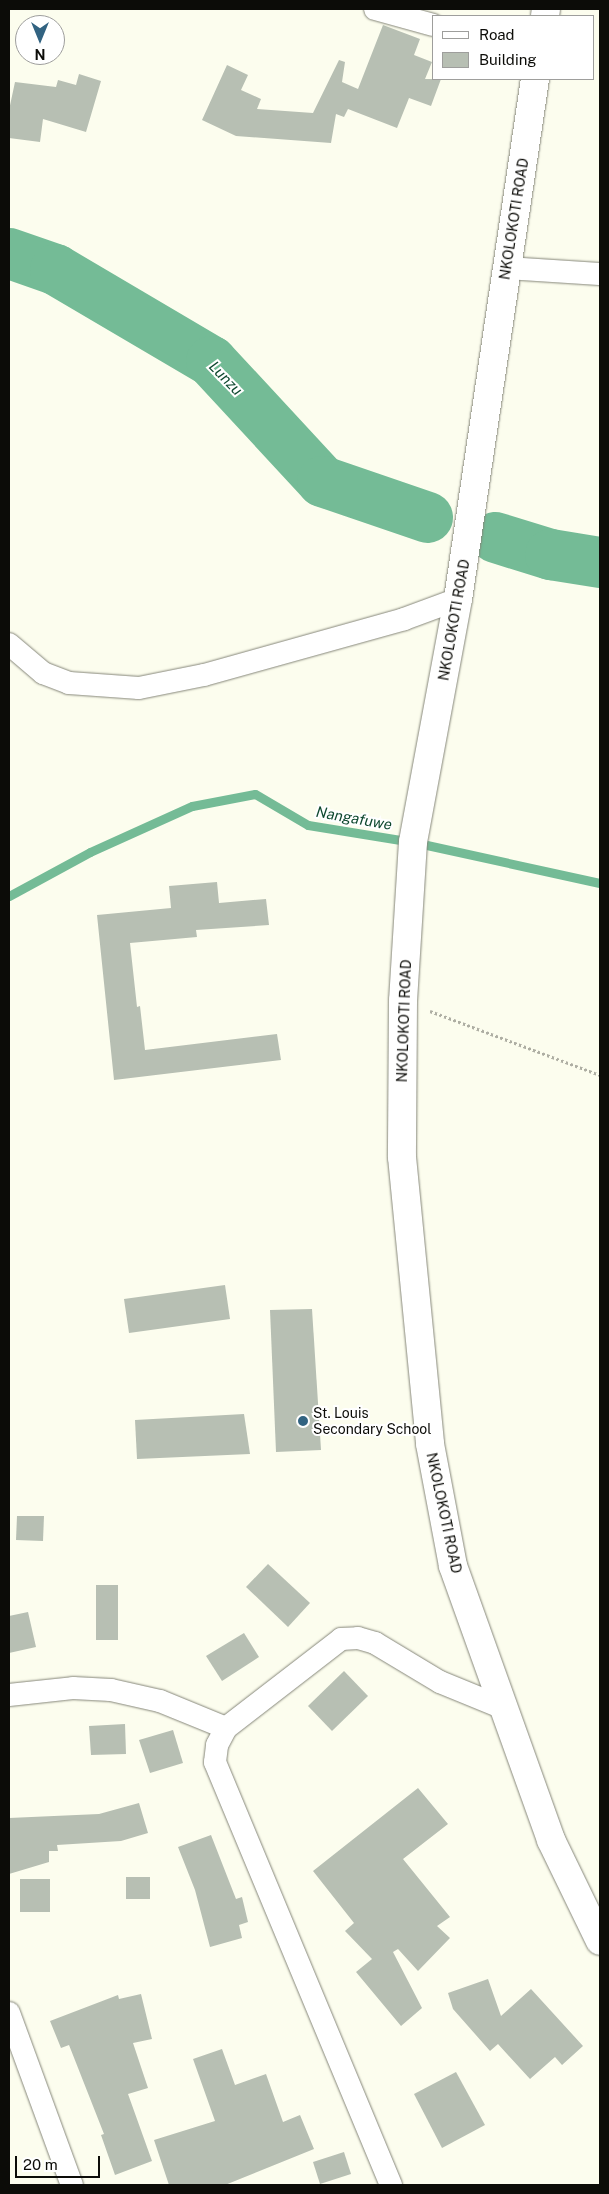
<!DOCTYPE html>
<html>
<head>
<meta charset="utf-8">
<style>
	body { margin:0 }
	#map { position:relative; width:609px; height:2194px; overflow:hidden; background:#fcfdee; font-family:"Public Sans",sans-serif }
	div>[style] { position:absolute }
	.stream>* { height:9px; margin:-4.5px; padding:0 4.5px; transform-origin:4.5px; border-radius:4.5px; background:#74bb96 }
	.river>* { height:51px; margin:-25.5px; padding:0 25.5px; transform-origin:25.5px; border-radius:25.5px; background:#74bb96 }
	.building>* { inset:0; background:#b7bfb3 }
	.path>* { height:3px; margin-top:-1.5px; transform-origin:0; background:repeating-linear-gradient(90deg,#aeaea3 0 2.5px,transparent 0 5px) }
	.roads { filter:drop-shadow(0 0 1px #86877a) drop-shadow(0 0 1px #86877a) }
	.street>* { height:22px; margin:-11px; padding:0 11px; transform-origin:11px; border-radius:11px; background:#fff }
	.secondary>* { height:28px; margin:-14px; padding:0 14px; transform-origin:14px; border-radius:14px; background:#fff }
	.dots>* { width:14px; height:14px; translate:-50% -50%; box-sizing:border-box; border:2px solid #fff; border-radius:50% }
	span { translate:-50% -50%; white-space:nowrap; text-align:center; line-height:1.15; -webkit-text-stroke:4px #fff; paint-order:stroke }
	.street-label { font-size:14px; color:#0c0c08 }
	.poi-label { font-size:14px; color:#0c0c08 }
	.left { translate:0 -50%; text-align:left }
	.water-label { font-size:15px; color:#0e482f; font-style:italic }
	.frame { position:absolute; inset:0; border:10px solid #0c0c08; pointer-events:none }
	.legend { position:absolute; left:432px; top:15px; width:162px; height:65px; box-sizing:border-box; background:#fff; border:1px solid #9e9e9c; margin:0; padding:6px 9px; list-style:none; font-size:15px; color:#0c0c08 }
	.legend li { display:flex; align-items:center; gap:10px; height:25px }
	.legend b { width:25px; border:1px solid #9e9e9c }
	.north { position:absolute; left:15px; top:15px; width:50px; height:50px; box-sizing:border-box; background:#fff; border:1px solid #9e9e9c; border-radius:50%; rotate:180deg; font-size:14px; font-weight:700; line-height:20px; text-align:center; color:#0c0c08 }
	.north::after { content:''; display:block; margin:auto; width:18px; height:22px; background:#326381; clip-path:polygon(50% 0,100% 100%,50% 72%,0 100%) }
	.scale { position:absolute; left:15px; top:2156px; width:85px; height:22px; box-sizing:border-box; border:2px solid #0c0c08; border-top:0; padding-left:6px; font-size:15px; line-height:18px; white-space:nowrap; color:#0c0c08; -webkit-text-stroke:4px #fff; paint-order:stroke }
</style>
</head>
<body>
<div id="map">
	<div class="stream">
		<div style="left:9px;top:896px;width:92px;rotate:-28.5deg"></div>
		<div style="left:90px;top:852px;width:112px;rotate:-24.3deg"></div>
		<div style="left:192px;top:806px;width:64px;rotate:-10.8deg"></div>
		<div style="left:255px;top:794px;width:61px;rotate:30.3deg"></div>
		<div style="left:308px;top:825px;width:106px;rotate:9.2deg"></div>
		<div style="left:413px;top:842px;width:191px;rotate:12.4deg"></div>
	</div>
	<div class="river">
		<div style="left:9px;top:253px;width:49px;rotate:19.2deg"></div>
		<div style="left:55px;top:269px;width:181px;rotate:30.5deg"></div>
		<div style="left:211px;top:361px;width:163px;rotate:47.2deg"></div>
		<div style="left:322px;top:481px;width:111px;rotate:18.9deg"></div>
		<div style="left:495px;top:537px;width:58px;rotate:17.2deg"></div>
		<div style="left:550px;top:554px;width:51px;rotate:9.1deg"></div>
	</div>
	<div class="building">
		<div style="clip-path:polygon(383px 25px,420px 39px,414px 55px,432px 62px,425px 79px,441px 79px,431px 106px,409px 98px,397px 128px,348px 109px,344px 117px,336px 114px,331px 143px,236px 136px,202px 120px,227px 65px,248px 75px,241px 90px,261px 99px,257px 109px,313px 113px,339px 60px,345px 62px,342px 82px,358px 89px)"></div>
		<div style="clip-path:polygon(79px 74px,101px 81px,86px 132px,43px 119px,40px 142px,9px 138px,9px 110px,15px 82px,56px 87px,58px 80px,76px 85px)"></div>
		<div style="clip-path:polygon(217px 882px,219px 903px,266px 899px,269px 925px,196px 930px,197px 937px,130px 943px,137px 1007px,140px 1006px,145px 1050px,277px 1034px,281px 1060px,114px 1080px,97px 915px,171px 908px,169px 886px)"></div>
		<div style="clip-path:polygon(225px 1285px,230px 1319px,129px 1333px,124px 1299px)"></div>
		<div style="clip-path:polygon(312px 1309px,321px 1450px,276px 1452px,270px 1310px)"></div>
		<div style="clip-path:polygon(244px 1414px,250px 1454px,137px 1459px,135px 1420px)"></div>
		<div style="clip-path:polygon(17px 1516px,44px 1516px,43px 1541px,16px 1540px)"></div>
		<div style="clip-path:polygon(268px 1564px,310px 1603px,288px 1627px,246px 1587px)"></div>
		<div style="clip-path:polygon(96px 1585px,118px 1585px,118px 1640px,96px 1640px)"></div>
		<div style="clip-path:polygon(28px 1612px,36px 1647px,9px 1653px,9px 1616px)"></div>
		<div style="clip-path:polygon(244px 1633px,259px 1657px,222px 1681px,206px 1656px)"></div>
		<div style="clip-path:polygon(344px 1671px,368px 1696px,332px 1731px,308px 1706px)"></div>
		<div style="clip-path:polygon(125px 1724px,126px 1754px,91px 1755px,89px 1726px)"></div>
		<div style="clip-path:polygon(173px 1730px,183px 1763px,150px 1773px,139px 1740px)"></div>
		<div style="clip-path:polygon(418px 1788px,448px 1824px,403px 1859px,450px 1917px,437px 1926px,450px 1938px,418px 1971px,398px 1949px,393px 1952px,422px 2008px,401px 2026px,356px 1972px,372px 1959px,345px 1931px,354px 1923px,313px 1871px)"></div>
		<div style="clip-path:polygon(139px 1803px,148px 1833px,121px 1841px,57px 1845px,58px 1851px,49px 1851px,49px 1862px,9px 1874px,9px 1818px,99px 1814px)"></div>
		<div style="clip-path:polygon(211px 1835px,236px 1899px,242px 1897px,248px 1922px,239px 1925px,242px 1938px,210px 1947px,195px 1890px,178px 1847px)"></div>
		<div style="clip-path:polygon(126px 1877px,150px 1877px,150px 1899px,126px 1899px)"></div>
		<div style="clip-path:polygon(20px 1879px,50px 1879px,50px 1912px,20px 1912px)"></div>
		<div style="clip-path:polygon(488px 1979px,501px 2016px,531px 1989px,583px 2046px,562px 2065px,555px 2057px,530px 2079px,498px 2044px,490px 2051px,453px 2009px,448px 1993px)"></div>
		<div style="clip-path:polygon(141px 1994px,152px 2039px,133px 2043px,148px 2088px,128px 2094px,152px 2161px,115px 2175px,101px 2135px,104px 2134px,69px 2045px,61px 2048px,50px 2021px,118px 1995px,119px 1999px)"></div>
		<div style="clip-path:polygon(222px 2049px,235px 2085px,266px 2074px,283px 2122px,300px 2115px,314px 2149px,225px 2185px,169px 2185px,154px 2140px,215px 2121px,193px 2059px)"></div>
		<div style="clip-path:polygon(456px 2072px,485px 2125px,442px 2148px,414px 2094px)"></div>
		<div style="clip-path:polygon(344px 2152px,351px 2174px,320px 2184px,313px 2162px)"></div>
	</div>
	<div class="path">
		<div style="left:430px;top:1011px;width:182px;rotate:20.6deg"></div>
	</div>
	<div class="roads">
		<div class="street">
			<div style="left:375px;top:9px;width:60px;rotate:15.4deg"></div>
			<div style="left:506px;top:268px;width:94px;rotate:3.7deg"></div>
			<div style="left:9px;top:644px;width:45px;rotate:40.5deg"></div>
			<div style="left:43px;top:673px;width:28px;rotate:21deg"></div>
			<div style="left:69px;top:683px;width:70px;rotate:4.1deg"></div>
			<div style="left:139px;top:688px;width:66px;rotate:-11.3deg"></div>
			<div style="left:204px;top:675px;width:208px;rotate:-15.6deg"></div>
			<div style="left:404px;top:619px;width:58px;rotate:-20.3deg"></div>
			<div style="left:9px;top:1695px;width:64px;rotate:-6.2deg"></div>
			<div style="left:73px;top:1688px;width:38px;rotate:3deg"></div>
			<div style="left:111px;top:1690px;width:50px;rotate:12.7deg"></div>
			<div style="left:160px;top:1701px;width:71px;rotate:22.2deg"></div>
			<div style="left:9px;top:2013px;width:183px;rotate:69.9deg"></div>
			<div style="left:391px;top:2185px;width:458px;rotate:-112.6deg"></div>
			<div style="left:215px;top:1762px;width:17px;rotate:-83deg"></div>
			<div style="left:217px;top:1745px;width:19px;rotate:-62deg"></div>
			<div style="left:226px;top:1728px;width:145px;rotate:-37.7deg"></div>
			<div style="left:341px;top:1639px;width:17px;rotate:-3deg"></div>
			<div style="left:358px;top:1638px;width:18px;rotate:16deg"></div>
			<div style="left:375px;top:1643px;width:76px;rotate:31deg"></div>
			<div style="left:440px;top:1682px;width:66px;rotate:22.3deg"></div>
		</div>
		<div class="secondary">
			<div style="left:545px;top:16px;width:7px;rotate:-82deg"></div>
			<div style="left:535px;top:79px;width:526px;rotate:98.42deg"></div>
			<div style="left:458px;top:599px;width:247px;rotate:100.5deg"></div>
			<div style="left:413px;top:842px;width:159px;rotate:93.6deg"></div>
			<div style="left:403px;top:1001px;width:156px;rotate:90.4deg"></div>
			<div style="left:402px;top:1157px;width:288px;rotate:84.4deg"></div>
			<div style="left:430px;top:1444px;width:124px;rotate:79.3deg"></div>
			<div style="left:453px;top:1566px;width:291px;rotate:70.3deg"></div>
			<div style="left:551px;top:1840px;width:112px;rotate:64.1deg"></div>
		</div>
	</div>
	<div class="dots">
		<div style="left:303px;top:1421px;background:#326381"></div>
	</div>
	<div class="street-label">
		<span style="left:514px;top:219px;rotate:-81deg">NKOLOKOTI ROAD</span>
		<span style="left:454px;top:620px;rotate:-80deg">NKOLOKOTI ROAD</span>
		<span style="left:404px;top:1021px;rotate:-88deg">NKOLOKOTI ROAD</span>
		<span style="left:444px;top:1513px;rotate:78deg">NKOLOKOTI ROAD</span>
	</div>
	<div class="poi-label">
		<span class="left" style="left:313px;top:1421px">St. Louis<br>Secondary School</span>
	</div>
	<div class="water-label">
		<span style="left:226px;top:378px;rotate:46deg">Lunzu</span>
		<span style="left:354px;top:818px;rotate:10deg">Nangafuwe</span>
	</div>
	<div class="frame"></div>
	<ul class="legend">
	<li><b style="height:6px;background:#fff"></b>Road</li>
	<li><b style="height:14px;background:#b7bfb3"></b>Building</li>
	</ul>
	<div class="north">N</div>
	<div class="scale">20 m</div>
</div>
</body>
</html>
